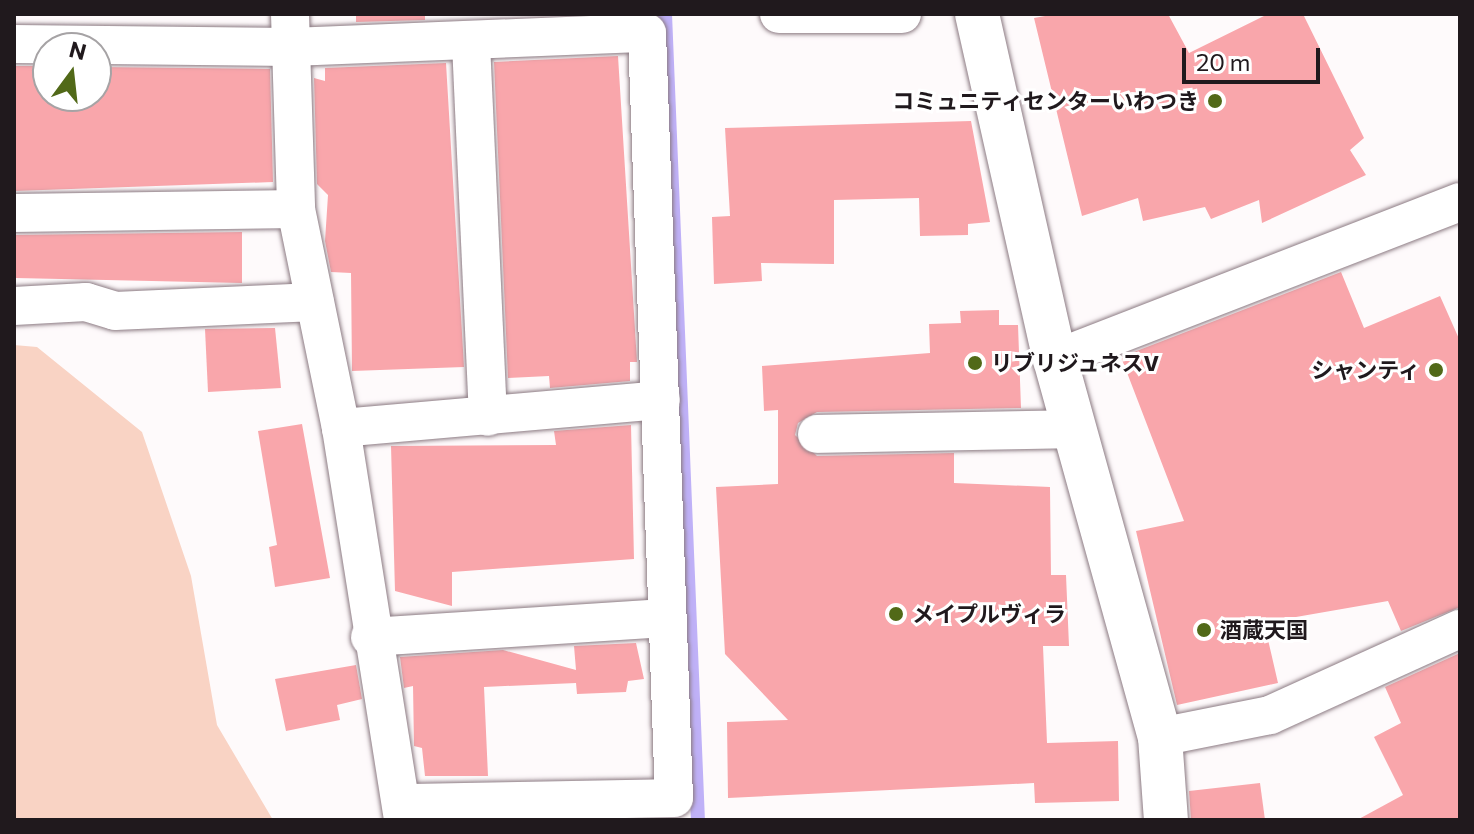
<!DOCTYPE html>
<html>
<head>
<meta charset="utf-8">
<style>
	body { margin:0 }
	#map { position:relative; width:1474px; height:834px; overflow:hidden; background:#fefafb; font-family:Commissioner,"Noto Sans JP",sans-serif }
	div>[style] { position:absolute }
	.green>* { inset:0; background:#f9d3c4 }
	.stream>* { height:14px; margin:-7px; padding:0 7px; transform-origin:7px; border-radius:7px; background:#bfb1f7 }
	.building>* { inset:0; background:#f9a6ab }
	.roads { filter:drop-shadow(0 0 2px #8c7b83) drop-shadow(0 0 2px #8c7b83) }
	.minor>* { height:38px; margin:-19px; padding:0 19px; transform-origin:19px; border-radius:19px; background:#fff }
	.tertiary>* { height:44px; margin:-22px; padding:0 22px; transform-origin:22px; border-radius:22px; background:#fff }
	.dots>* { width:22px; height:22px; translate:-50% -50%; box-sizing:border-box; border:4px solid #fff; border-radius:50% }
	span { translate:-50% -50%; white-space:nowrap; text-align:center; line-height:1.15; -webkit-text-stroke:6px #fff; paint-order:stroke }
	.poi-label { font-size:22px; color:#20191d; font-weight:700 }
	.right { translate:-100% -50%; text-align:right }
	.left { translate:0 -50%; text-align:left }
	.frame { position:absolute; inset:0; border:16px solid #20191d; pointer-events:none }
	.north { position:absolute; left:32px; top:32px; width:80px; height:80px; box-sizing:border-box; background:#fff; border:2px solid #a6a3a5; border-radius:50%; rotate:15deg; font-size:22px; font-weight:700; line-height:32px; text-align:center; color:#20191d }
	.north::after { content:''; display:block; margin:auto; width:28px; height:36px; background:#516918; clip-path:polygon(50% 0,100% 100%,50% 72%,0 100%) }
	.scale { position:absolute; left:1182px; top:48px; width:138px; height:36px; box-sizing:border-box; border:4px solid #20191d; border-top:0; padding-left:10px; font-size:24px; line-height:28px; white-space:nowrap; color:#20191d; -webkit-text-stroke:6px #fff; paint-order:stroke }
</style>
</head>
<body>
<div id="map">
	<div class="green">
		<div style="clip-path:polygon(14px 345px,37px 347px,142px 432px,191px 576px,217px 725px,273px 820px,14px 820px)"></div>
	</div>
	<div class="stream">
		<div style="left:665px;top:14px;width:807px;rotate:87.66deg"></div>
	</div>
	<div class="building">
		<div style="clip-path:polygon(356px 14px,425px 14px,425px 20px,356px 22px)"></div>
		<div style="clip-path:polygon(1056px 14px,1168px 14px,1189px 53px,1268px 14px,1303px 14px,1364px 138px,1350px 150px,1366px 175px,1262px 223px,1259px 200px,1211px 219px,1205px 207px,1143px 221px,1138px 198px,1082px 216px,1034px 18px)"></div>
		<div style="clip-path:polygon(618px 56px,637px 362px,630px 362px,630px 381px,550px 388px,549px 376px,508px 378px,494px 62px)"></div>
		<div style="clip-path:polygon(446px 63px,464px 367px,352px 371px,351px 273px,331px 272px,325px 241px,328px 195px,317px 184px,314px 78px,325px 81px,325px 68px)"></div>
		<div style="clip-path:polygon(14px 66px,48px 66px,48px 96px,96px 96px,96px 67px,270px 69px,273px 182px,14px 191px)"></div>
		<div style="clip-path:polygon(971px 121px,990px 222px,968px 224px,968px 235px,920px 236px,919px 198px,834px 200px,834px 264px,761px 263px,762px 281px,714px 284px,712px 217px,730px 216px,725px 128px)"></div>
		<div style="clip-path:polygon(242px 232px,242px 283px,16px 278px,14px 268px,14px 235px)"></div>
		<div style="clip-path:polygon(1341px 272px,1364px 328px,1440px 296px,1460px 341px,1460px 607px,1401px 631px,1388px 601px,1296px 617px,1298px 624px,1266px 631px,1278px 683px,1177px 705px,1136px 531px,1184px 521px,1121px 357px)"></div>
		<div style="clip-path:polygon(999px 310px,999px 325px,1018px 325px,1021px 408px,817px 412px,798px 423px,795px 435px,817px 456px,954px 453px,954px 483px,1050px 487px,1051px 575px,1066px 575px,1069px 646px,1043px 646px,1047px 743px,1118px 741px,1119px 801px,1035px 803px,1034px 783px,728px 798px,727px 722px,788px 720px,725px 654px,716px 487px,778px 484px,778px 410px,764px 411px,762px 366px,930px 353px,929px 324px,961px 323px,960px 311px)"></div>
		<div style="clip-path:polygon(275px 328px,281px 388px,208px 392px,205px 329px)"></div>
		<div style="clip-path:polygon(302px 424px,330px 578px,275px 587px,269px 547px,277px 545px,258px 431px)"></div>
		<div style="clip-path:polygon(631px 425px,634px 559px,452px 572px,452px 606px,395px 591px,391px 446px,556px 445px,554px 431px)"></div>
		<div style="clip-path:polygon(636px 643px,644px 679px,628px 681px,626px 692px,577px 694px,576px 683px,484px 687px,488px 776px,425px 776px,422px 748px,414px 746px,413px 686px,404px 688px,400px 657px,503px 650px,576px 670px,574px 646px)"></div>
		<div style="clip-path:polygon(1460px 653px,1460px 820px,1357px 820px,1403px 795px,1374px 737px,1401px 723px,1385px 687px)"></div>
		<div style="clip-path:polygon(356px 665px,362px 699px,337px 705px,340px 720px,286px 731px,275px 679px)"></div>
		<div style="clip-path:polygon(1260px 783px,1265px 820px,1191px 820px,1189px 791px)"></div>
	</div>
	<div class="roads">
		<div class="minor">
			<div style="left:290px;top:14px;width:195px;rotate:88.2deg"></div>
			<div style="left:296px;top:209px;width:224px;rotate:78.4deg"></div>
			<div style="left:341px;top:428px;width:397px;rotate:81deg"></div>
			<div style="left:779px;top:14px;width:123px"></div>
			<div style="left:471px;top:43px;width:374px;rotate:87.4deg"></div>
			<div style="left:14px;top:44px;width:277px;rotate:0.6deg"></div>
			<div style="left:291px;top:47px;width:356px;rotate:-2.3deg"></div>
			<div style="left:647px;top:33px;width:765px;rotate:87.98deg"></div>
			<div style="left:674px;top:798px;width:272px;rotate:178.9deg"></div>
			<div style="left:14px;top:213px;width:282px;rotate:-0.8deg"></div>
			<div style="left:14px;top:306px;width:72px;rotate:-3.2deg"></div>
			<div style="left:86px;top:302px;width:30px;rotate:17deg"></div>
			<div style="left:115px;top:311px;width:200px;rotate:-2.6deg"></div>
			<div style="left:1055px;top:359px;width:434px;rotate:-21.2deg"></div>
			<div style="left:341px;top:428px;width:321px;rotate:-5deg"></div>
			<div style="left:817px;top:434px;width:258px;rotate:-1.1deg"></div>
			<div style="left:370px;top:637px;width:296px;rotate:-3.7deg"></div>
			<div style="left:1160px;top:737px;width:112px;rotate:-11.3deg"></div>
			<div style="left:1270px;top:715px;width:209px;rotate:-24.4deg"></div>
		</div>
		<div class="tertiary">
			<div style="left:977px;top:14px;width:354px;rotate:77.3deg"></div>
			<div style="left:1055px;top:359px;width:392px;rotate:74.5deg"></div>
			<div style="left:1160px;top:737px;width:83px;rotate:85.9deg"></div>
		</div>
	</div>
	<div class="dots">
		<div style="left:1215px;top:101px;background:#516918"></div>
		<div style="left:975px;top:363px;background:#516918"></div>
		<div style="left:1436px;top:370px;background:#516918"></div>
		<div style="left:896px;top:614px;background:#516918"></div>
		<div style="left:1204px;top:630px;background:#516918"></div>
	</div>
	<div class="poi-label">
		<span class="right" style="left:1199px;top:101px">コミュニティセンターいわつき</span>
		<span class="left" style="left:991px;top:363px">リブリジュネスV</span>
		<span class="right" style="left:1420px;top:370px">シャンティ</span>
		<span class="left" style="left:912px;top:614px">メイプルヴィラ</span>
		<span class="left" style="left:1220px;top:630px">酒蔵天国</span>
	</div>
	<div class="frame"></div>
	<div class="north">N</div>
	<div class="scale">20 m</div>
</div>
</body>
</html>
